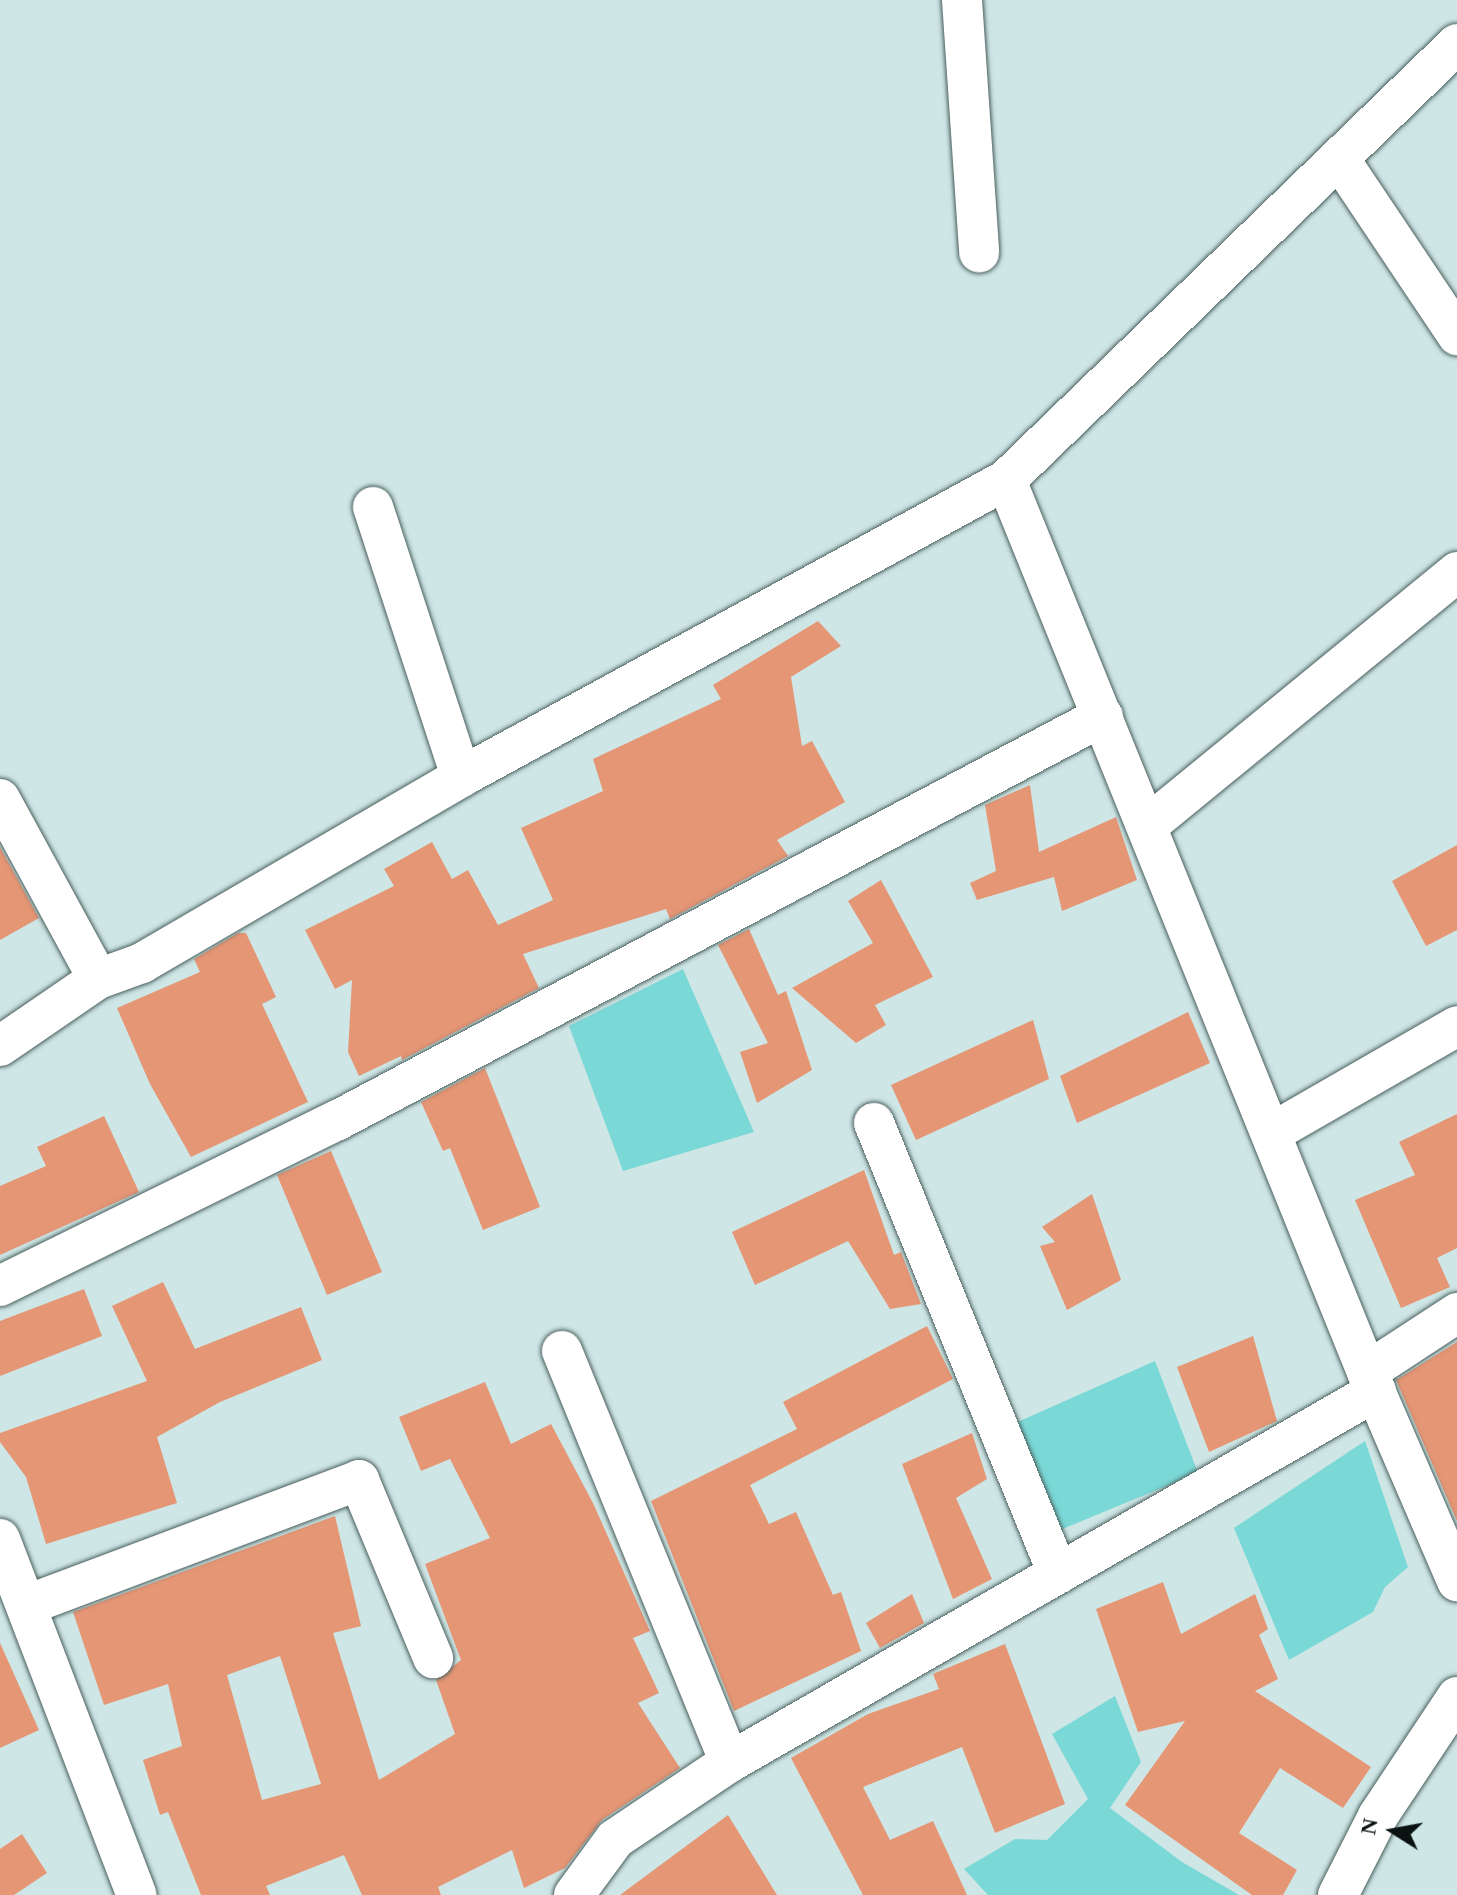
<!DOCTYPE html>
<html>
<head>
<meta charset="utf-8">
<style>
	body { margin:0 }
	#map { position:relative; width:1457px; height:1895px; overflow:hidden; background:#cee6e5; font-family:"Times New Roman",serif }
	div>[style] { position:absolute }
	.green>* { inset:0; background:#7ad8d6 }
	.building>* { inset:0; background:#e59675 }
	.roads { filter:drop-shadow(0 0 2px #4a5f5e) drop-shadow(0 0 2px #4a5f5e) }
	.minor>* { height:40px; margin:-20px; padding:0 20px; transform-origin:20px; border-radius:20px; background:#fff }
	span { translate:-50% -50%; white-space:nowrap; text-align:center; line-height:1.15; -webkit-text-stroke:6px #fff; paint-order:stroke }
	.north { position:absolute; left:1353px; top:1791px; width:80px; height:80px; -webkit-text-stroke:6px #fff; paint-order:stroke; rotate:281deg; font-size:22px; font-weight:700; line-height:32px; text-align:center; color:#0a1212 }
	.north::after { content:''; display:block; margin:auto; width:28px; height:36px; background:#0a1212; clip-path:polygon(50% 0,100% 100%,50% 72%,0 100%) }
</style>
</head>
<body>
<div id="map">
	<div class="green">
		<div style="clip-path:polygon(683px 969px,754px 1132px,623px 1171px,569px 1026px)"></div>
		<div style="clip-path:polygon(1155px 1361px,1198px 1473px,1060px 1530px,1013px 1424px)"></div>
		<div style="clip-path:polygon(1365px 1441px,1408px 1567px,1385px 1587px,1373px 1612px,1289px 1660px,1234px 1528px)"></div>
		<div style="clip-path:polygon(1115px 1696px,1141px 1762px,1110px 1808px,1182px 1862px,1239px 1895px,988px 1895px,964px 1869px,1015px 1839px,1047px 1840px,1088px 1799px,1052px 1734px)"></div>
	</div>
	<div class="building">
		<div style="clip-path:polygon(818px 621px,841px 646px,791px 677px,802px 746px,812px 741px,845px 802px,777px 840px,788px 856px,670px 919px,666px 909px,523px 954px,539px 988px,402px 1060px,401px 1056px,359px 1076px,348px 1052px,352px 980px,335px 989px,305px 930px,394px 886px,384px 869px,432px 842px,452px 879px,468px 870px,498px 925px,553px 900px,521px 828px,603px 791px,593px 759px,721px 699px,713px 685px)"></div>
		<div style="clip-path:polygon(1030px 785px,1039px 852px,1116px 817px,1137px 880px,1062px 911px,1054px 877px,977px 900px,970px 883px,996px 871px,985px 805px)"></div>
		<div style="clip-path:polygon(1457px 845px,1457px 930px,1426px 946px,1392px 881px)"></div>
		<div style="clip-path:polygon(0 847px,39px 918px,0 940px)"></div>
		<div style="clip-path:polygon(881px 880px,933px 977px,875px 1005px,886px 1025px,856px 1043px,792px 988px,873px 943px,848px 901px)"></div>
		<div style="clip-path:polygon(749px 929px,778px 995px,786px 991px,812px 1070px,757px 1103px,740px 1052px,768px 1043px,718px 945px)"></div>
		<div style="clip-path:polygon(238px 933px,246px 933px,276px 997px,262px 1004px,308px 1102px,191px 1157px,150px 1084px,117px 1008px,200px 972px,194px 959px)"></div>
		<div style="clip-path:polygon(1188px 1012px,1210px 1063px,1077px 1123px,1060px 1076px)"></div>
		<div style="clip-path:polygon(1033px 1020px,1049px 1079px,916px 1140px,891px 1085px)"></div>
		<div style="clip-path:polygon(485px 1068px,540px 1207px,483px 1230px,450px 1148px,443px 1151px,421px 1102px)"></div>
		<div style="clip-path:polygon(1457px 1114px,1457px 1248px,1437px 1258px,1450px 1287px,1401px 1308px,1355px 1200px,1415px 1175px,1399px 1142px)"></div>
		<div style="clip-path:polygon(104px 1116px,139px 1192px,0 1255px,0 1186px,46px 1166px,37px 1147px)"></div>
		<div style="clip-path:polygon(331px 1151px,382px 1272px,327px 1295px,277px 1175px)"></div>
		<div style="clip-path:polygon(864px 1170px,894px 1255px,901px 1252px,921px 1304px,890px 1309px,848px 1241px,755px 1285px,732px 1232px)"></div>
		<div style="clip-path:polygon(1092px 1194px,1121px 1280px,1067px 1310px,1040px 1246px,1055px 1242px,1042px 1227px)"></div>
		<div style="clip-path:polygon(163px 1282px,195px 1349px,301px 1307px,322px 1360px,220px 1402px,157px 1437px,177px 1503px,46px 1544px,26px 1477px,0 1442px,0 1433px,147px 1381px,112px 1306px)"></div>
		<div style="clip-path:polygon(84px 1289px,102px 1336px,0 1376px,0 1321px)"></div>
		<div style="clip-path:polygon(927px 1326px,953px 1379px,750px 1485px,769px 1524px,796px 1512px,833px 1595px,841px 1592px,861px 1651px,734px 1711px,651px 1501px,797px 1429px,783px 1402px)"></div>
		<div style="clip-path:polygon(1253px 1336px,1277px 1421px,1209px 1452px,1177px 1367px)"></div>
		<div style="clip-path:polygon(1457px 1342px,1457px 1521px,1396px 1380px)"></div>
		<div style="clip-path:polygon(evenodd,485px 1382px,511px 1444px,551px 1424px,593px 1503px,650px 1631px,633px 1638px,659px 1693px,638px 1703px,680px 1768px,602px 1820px,565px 1868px,524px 1888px,512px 1850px,438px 1887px,441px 1895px,362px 1895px,344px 1855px,266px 1886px,270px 1895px,201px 1895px,168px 1812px,160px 1815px,143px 1760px,182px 1746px,168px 1684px,104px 1705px,73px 1612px,335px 1516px,361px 1626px,333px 1633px,379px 1780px,455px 1734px,436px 1680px,461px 1660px,425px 1564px,490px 1538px,450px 1459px,421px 1471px,399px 1417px,485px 1382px,280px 1656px,321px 1784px,262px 1800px,227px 1675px,280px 1656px)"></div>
		<div style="clip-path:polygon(972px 1433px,987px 1479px,956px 1498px,992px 1579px,953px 1599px,902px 1464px)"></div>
		<div style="clip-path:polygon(1163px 1582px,1181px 1634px,1255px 1594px,1268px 1629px,1259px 1635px,1278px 1679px,1255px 1691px,1371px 1767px,1343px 1808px,1280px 1768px,1239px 1833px,1297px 1870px,1283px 1895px,1252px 1895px,1125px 1805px,1185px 1721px,1138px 1732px,1096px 1609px)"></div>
		<div style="clip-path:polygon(912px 1594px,924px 1623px,880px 1648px,866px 1623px)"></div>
		<div style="clip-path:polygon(0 1643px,39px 1730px,0 1748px)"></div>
		<div style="clip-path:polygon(1005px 1644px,1065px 1804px,995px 1833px,962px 1747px,863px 1787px,890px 1840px,933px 1821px,967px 1895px,863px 1895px,791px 1758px,868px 1714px,939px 1689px,933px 1674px)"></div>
		<div style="clip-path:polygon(728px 1815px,777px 1895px,620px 1895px)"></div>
		<div style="clip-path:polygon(22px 1834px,47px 1873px,14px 1895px,0 1895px,0 1849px)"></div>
	</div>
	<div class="roads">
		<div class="minor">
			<div style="left:962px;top:0;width:253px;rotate:86.1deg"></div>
			<div style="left:1340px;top:160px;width:211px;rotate:56.2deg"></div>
			<div style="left:1006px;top:480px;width:962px;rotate:67.97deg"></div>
			<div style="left:1367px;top:1372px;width:228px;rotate:66.7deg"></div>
			<div style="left:373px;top:507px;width:284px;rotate:71.9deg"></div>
			<div style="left:0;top:799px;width:205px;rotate:61.4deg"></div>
			<div style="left:1147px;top:826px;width:401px;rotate:-39.3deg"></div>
			<div style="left:0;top:1046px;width:119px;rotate:-34.4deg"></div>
			<div style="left:98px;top:979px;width:47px;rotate:-20deg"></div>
			<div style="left:142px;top:963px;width:369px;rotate:-30.2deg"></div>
			<div style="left:461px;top:777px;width:621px;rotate:-28.59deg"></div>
			<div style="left:1006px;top:480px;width:627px;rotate:-44.03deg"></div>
			<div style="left:874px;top:1123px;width:487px;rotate:67.8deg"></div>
			<div style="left:1273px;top:1132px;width:212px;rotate:-29.9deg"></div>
			<div style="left:0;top:1286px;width:377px;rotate:-26.2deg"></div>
			<div style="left:338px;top:1120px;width:865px;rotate:-27.84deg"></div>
			<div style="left:562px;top:1351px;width:444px;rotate:67.8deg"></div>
			<div style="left:1367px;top:1372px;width:108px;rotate:-33.2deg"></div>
			<div style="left:0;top:1539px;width:381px;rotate:69deg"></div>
			<div style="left:27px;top:1605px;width:355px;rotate:-20.6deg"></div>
			<div style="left:359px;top:1480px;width:193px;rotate:67.4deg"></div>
			<div style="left:574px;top:1895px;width:69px;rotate:-53.8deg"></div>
			<div style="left:615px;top:1839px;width:138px;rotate:-33.8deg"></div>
			<div style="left:730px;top:1762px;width:745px;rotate:-29.87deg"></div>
			<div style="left:1338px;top:1895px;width:89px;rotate:-63.1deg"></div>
			<div style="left:1378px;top:1816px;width:143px;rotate:-56.4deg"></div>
		</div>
	</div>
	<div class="north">N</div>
</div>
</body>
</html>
